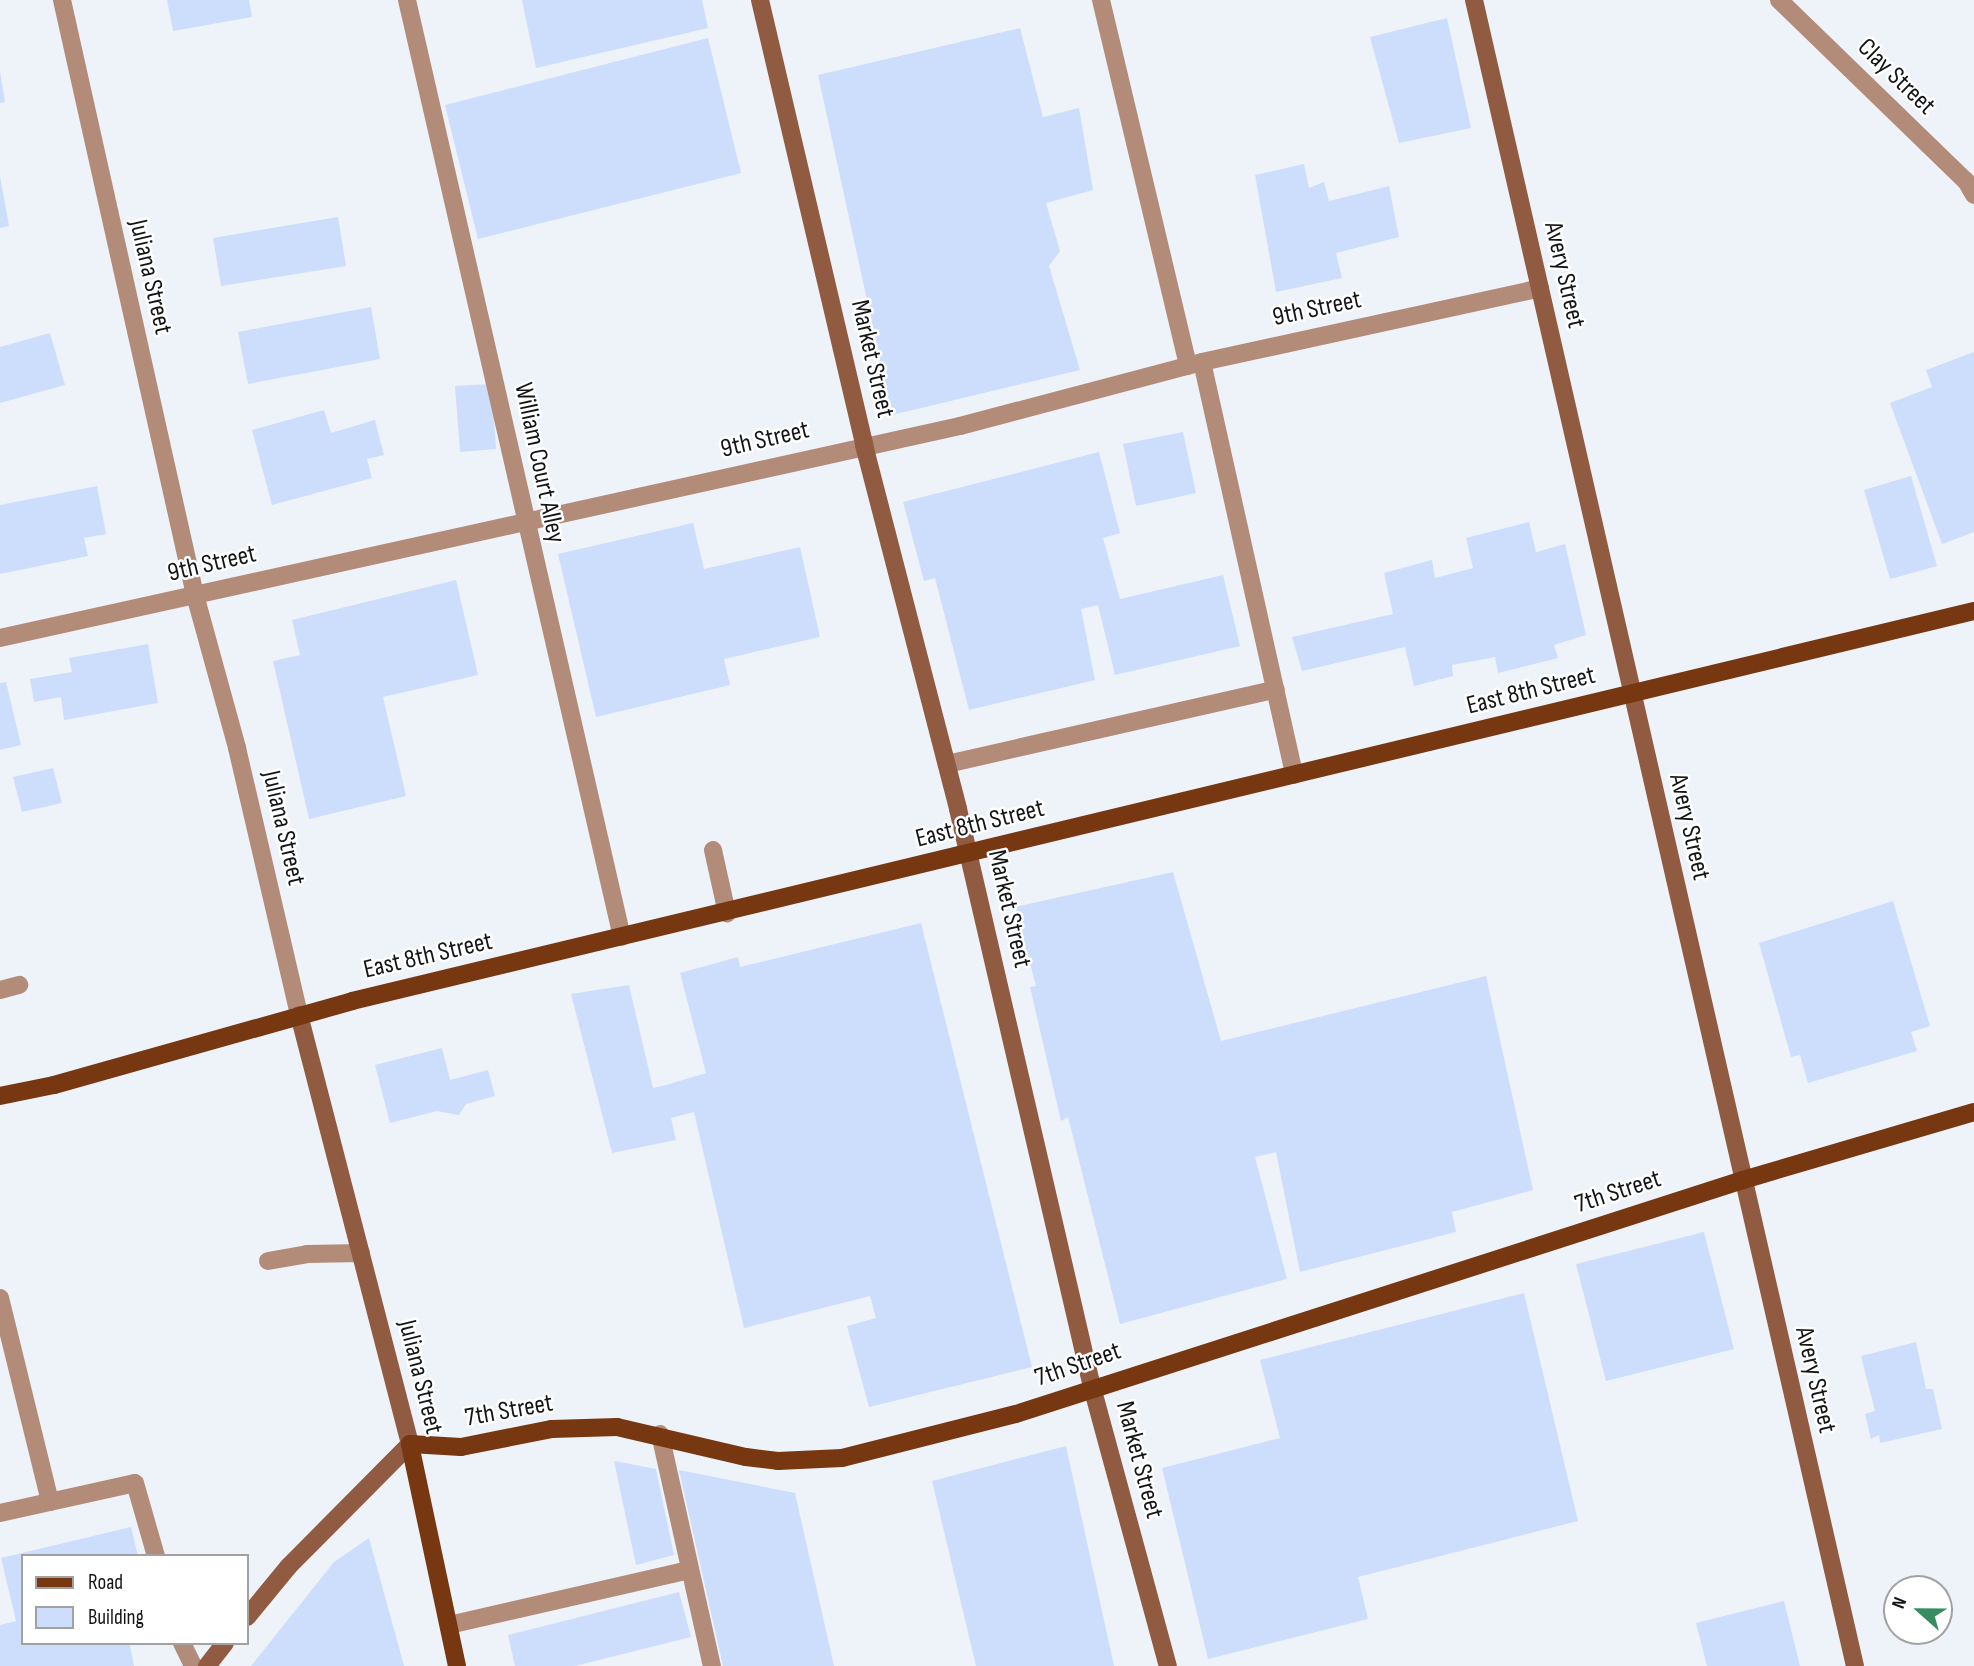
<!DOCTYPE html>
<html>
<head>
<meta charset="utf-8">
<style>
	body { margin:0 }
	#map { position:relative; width:1974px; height:1666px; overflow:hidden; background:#eef2f9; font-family:"Sofia Sans Condensed",sans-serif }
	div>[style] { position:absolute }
	.building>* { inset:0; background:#cddefd }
	.lane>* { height:18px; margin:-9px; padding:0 9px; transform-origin:9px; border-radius:9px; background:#b28c79 }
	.street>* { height:18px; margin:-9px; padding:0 9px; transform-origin:9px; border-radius:9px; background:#b28c79 }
	.secondary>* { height:18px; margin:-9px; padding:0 9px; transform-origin:9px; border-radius:9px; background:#905b40 }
	.primary>* { height:18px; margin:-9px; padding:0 9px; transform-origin:9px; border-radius:9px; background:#763711 }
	span { translate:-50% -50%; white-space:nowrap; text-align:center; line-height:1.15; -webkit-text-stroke:5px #fff; paint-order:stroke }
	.street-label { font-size:26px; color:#141517 }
	.legend { position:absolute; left:21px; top:1554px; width:228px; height:91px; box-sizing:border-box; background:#fff; border:2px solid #a1a1a2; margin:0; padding:9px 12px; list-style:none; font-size:21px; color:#141517 }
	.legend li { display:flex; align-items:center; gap:14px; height:35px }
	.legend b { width:35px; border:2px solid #a1a1a2 }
	.north { position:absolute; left:1883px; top:1575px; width:70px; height:70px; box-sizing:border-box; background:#fff; border:2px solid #a1a1a2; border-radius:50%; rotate:291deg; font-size:19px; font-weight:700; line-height:28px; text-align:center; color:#141517 }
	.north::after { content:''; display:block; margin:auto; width:24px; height:32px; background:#378d60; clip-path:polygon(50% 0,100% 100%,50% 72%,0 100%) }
</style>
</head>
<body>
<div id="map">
	<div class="building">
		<div style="clip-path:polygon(167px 0,249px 0,252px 17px,173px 31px)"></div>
		<div style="clip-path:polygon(522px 0,702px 0,708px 28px,536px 68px)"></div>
		<div style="clip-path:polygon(1447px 18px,1471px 128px,1399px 143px,1370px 37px)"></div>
		<div style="clip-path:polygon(1020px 28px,1043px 117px,1079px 108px,1093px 190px,1046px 203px,1060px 251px,1049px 266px,1080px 370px,892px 415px,818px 75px)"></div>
		<div style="clip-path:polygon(708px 38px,741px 173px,478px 239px,445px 105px)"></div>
		<div style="clip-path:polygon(0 71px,5px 102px,0 103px)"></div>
		<div style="clip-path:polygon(1304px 164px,1309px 188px,1324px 182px,1329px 201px,1389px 186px,1399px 237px,1336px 253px,1342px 278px,1276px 292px,1255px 175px)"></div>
		<div style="clip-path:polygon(0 176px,9px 226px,0 228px)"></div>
		<div style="clip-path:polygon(338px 217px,346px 266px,221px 286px,213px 238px)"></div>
		<div style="clip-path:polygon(371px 307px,380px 359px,248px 384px,238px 332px)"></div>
		<div style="clip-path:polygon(50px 333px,65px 385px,0 403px,0 347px)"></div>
		<div style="clip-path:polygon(1974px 352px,1974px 532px,1942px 544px,1890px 403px,1932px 387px,1926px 370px)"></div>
		<div style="clip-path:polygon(492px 384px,496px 449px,460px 452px,455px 386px)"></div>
		<div style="clip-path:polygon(324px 410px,331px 433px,375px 420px,384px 455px,367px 459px,372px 478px,272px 505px,252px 430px)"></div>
		<div style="clip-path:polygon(1183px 432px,1196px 493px,1136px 506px,1123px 444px)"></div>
		<div style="clip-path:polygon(1099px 452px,1120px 533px,1103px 538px,1120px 599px,1223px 575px,1240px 646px,1115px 675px,1098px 605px,1081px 609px,1095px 680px,969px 710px,935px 578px,924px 581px,903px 502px)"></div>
		<div style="clip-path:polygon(1911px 476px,1937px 566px,1890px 579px,1864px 490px)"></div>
		<div style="clip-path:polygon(97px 486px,106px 534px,84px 538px,88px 556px,0 574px,0 505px)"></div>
		<div style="clip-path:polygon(1529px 522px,1536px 552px,1565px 544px,1586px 635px,1554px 645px,1558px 658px,1498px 673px,1495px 657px,1452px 665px,1453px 676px,1414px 686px,1405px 647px,1302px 671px,1292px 637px,1393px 614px,1384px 573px,1432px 560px,1435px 578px,1473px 568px,1466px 538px)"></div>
		<div style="clip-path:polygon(693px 523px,704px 569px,800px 547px,820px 637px,724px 659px,730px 685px,596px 717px,558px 554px)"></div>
		<div style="clip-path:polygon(456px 580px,478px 675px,383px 697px,406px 796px,309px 819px,273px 661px,300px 655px,292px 620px)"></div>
		<div style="clip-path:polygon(148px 644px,158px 703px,64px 720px,61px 697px,34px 702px,30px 679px,72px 672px,69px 658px)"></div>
		<div style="clip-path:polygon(6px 682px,21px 745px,0 750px,0 683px)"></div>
		<div style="clip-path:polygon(53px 768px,62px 803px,22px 812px,13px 777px)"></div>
		<div style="clip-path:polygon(1173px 872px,1221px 1041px,1486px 976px,1533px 1190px,1452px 1212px,1456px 1232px,1300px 1272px,1276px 1152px,1255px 1157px,1287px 1279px,1120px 1324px,1068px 1117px,1061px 1121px,1030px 987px,1036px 986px,1015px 907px)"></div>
		<div style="clip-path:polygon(1893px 901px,1930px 1026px,1911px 1032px,1917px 1051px,1808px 1083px,1800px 1055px,1791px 1057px,1759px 943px)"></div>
		<div style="clip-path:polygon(921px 923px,1032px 1367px,869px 1407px,847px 1326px,876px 1318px,870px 1296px,744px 1328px,694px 1112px,671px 1118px,676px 1140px,612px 1153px,571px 994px,629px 985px,653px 1088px,666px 1085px,706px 1073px,680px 973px,738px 957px,740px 967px)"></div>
		<div style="clip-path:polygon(442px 1048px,450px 1080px,488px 1070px,495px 1096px,466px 1104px,459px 1115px,437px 1111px,390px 1123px,375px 1065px)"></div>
		<div style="clip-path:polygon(1704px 1232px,1734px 1349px,1606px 1381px,1576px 1264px)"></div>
		<div style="clip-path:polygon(1524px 1293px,1578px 1521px,1358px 1577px,1368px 1619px,1208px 1659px,1162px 1468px,1280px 1438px,1260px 1360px)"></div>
		<div style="clip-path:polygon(1916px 1342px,1926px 1389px,1933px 1389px,1942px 1429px,1880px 1443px,1879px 1435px,1871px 1439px,1865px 1414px,1875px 1411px,1861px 1356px)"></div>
		<div style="clip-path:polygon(1066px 1446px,1114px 1666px,976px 1666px,932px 1481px)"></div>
		<div style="clip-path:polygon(614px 1461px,656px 1469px,674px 1555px,636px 1565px)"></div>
		<div style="clip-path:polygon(679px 1470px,795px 1493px,834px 1666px,723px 1666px)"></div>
		<div style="clip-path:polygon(131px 1527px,138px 1556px,23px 1556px,23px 1643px,122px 1643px,130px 1645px,134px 1666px,0 1666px,0 1625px,16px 1621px,1px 1558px)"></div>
		<div style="clip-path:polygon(369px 1538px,404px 1666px,251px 1666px,334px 1562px)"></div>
		<div style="clip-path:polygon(679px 1592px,691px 1637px,575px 1666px,515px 1666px,508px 1635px)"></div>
		<div style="clip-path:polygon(1784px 1601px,1800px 1666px,1707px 1666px,1696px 1623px)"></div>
	</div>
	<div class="lane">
		<div style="left:407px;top:0;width:961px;rotate:77.08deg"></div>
		<div style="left:1101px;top:0;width:376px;rotate:76.6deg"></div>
		<div style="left:947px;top:764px;width:337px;rotate:-12.8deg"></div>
		<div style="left:713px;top:850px;width:65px;rotate:77.5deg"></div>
		<div style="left:0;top:990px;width:20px;rotate:-15deg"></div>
		<div style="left:268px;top:1261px;width:40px;rotate:-10deg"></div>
		<div style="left:307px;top:1254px;width:54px;rotate:-1.1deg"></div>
		<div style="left:0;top:1298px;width:210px;rotate:76.2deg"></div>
		<div style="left:660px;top:1434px;width:238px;rotate:77.4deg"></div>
		<div style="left:135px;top:1483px;width:76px;rotate:74deg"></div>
		<div style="left:449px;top:1625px;width:247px;rotate:-12.9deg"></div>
		<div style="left:182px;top:1643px;width:25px;rotate:64deg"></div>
	</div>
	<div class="street">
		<div style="left:62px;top:0;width:610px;rotate:77.4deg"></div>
		<div style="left:195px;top:595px;width:159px;rotate:74.6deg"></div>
		<div style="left:237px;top:748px;width:274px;rotate:76.9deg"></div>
		<div style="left:1779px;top:0;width:260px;rotate:44.1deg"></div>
		<div style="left:1966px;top:181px;width:16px;rotate:60deg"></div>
		<div style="left:1202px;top:362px;width:423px;rotate:77.4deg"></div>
		<div style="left:0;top:638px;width:983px;rotate:-12.45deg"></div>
		<div style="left:960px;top:426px;width:250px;rotate:-14.8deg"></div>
		<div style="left:1202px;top:362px;width:346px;rotate:-12.3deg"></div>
		<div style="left:0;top:1513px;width:138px;rotate:-12.5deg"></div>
	</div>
	<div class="secondary">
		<div style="left:760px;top:0;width:457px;rotate:76.8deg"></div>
		<div style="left:864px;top:445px;width:376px;rotate:75.5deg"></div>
		<div style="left:958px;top:809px;width:593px;rotate:76.95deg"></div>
		<div style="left:1092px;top:1387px;width:289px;rotate:74.8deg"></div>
		<div style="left:1474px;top:0;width:1709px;rotate:77.12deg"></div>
		<div style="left:247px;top:1617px;width:66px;rotate:-50.5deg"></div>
		<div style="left:289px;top:1566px;width:172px;rotate:-45.2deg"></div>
		<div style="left:410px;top:1444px;width:443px;rotate:-104.5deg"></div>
		<div style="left:207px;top:1666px;width:29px;rotate:-52deg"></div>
	</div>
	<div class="primary">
		<div style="left:0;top:1096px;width:55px;rotate:-11.5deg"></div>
		<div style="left:54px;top:1085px;width:310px;rotate:-15.7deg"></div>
		<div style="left:352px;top:1001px;width:1668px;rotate:-13.52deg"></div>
		<div style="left:457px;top:1666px;width:227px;rotate:-102deg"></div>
		<div style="left:410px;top:1444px;width:51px;rotate:3.4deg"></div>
		<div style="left:461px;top:1447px;width:93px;rotate:-11.2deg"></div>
		<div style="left:552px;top:1429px;width:65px;rotate:-1.8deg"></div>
		<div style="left:617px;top:1427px;width:132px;rotate:13.1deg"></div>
		<div style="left:746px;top:1457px;width:32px;rotate:7deg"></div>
		<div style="left:778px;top:1461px;width:64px;rotate:-2.7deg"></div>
		<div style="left:842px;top:1458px;width:179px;rotate:-14.2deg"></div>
		<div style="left:1016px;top:1414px;width:764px;rotate:-17.84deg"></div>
		<div style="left:1743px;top:1180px;width:241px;rotate:-16.4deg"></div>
	</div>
	<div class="street-label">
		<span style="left:1896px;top:77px;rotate:44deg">Clay Street</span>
		<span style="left:1564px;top:275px;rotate:77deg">Avery Street</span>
		<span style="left:150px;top:277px;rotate:77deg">Juliana Street</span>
		<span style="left:1317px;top:309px;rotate:-12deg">9th Street</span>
		<span style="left:872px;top:359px;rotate:77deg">Market Street</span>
		<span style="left:765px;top:440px;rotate:-13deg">9th Street</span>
		<span style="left:539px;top:463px;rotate:78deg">William Court Alley</span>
		<span style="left:212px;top:564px;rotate:-13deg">9th Street</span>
		<span style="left:1531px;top:691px;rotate:-14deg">East 8th Street</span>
		<span style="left:980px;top:824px;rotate:-14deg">East 8th Street</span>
		<span style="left:1689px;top:827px;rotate:77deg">Avery Street</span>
		<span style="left:283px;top:828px;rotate:77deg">Juliana Street</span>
		<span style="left:1009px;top:909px;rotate:77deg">Market Street</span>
		<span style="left:428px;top:956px;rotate:-13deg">East 8th Street</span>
		<span style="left:1618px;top:1192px;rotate:-18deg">7th Street</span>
		<span style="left:1078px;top:1365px;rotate:-19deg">7th Street</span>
		<span style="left:420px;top:1377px;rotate:76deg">Juliana Street</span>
		<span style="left:1815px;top:1380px;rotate:77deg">Avery Street</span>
		<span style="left:509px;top:1411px;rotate:-10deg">7th Street</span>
		<span style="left:1139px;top:1460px;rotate:75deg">Market Street</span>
	</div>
	<ul class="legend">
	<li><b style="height:9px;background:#763711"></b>Road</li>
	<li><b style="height:19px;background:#cddefd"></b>Building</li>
	</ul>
	<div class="north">N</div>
</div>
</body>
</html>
